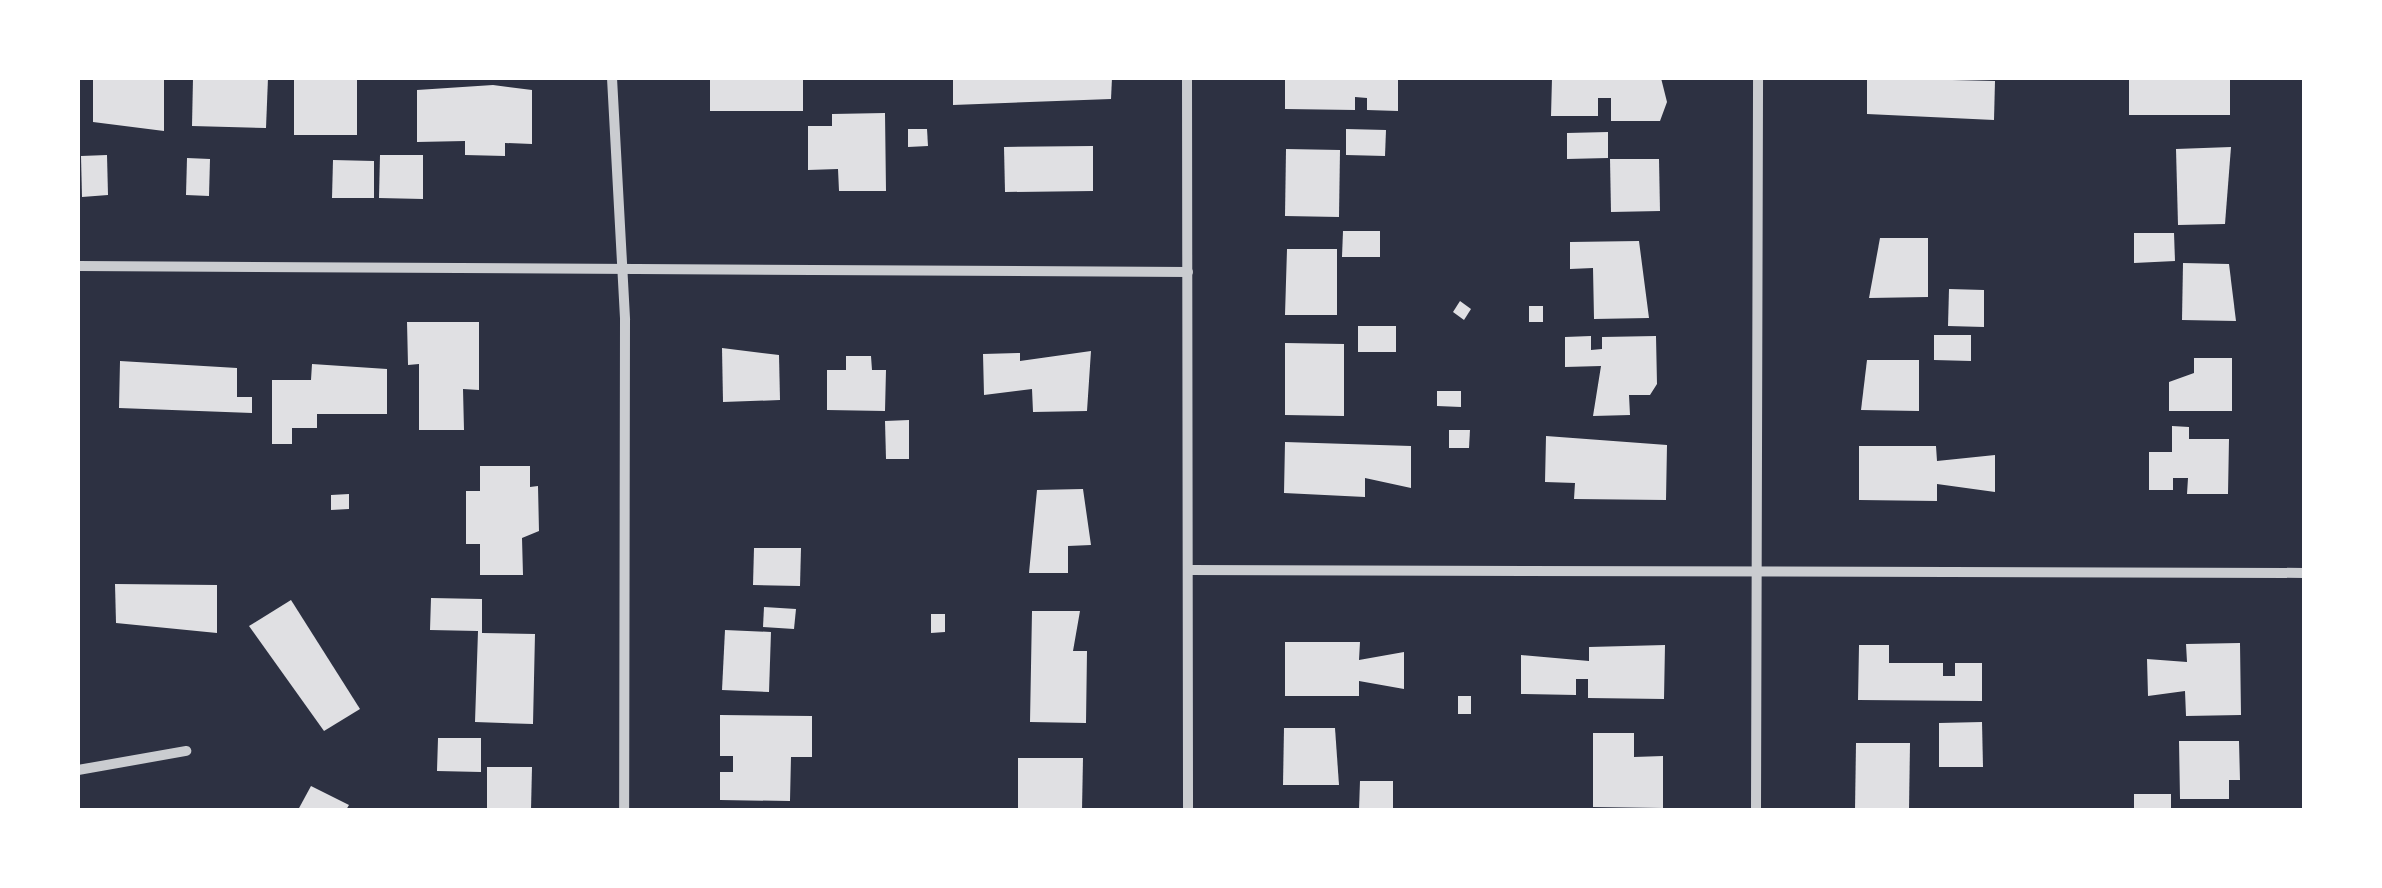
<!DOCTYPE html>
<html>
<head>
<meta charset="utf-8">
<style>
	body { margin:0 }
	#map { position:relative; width:2382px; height:888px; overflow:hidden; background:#2d3142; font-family:"Source Serif 4",serif }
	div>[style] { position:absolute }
	.building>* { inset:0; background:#e0e0e3 }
	.minor>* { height:10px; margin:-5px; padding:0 5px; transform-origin:5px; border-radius:5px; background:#caccd0 }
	span { translate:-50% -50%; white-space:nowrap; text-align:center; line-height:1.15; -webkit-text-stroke:10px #fff; paint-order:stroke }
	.frame { position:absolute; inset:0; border:80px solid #fff; pointer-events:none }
</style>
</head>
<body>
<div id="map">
	<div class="building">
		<div style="clip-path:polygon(93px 78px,164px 78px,164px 131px,93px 122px)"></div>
		<div style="clip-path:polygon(193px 78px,268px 78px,266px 128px,192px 126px)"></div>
		<div style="clip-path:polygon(294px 78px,357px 78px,357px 135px,294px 135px)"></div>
		<div style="clip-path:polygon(710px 78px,803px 78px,803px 111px,710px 111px)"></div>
		<div style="clip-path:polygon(953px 78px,1112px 78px,1111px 99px,953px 105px)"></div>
		<div style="clip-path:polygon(1285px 78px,1398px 78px,1398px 111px,1367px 110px,1367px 98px,1355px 97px,1355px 110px,1285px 109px)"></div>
		<div style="clip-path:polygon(1552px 78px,1661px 78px,1667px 102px,1660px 121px,1611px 121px,1611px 98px,1598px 98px,1598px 116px,1551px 116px)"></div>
		<div style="clip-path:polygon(1867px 78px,1995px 81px,1994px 120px,1867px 114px)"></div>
		<div style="clip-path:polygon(2129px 78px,2230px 78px,2230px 115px,2129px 115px)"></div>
		<div style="clip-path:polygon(493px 85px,532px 90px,532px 144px,505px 143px,505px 156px,465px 155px,465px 141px,417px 142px,417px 90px)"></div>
		<div style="clip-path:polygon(885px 113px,886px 191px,839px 191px,838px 169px,808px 170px,808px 126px,832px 126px,832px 114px)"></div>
		<div style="clip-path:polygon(908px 129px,927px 129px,928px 146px,908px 147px)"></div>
		<div style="clip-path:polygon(1346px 129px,1386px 130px,1385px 156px,1346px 155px)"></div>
		<div style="clip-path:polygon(1608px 132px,1608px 158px,1567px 159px,1567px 133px)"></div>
		<div style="clip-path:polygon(1093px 146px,1093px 191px,1005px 192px,1004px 147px)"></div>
		<div style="clip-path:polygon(2231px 147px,2225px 224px,2178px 225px,2176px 149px)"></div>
		<div style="clip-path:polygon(1286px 149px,1340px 150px,1339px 217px,1285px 216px)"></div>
		<div style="clip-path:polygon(107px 155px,108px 195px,82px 197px,81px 156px)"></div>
		<div style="clip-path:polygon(380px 155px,423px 155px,423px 199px,379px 198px)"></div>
		<div style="clip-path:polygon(187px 158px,210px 159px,209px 196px,186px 195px)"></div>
		<div style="clip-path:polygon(1610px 159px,1659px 159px,1660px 211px,1611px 212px)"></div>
		<div style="clip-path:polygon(333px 160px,374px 161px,374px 198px,332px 198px)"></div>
		<div style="clip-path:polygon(1343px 231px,1380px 231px,1380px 257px,1342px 257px)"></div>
		<div style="clip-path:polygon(2134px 233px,2174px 233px,2175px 261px,2134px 263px)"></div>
		<div style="clip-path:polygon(1880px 238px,1928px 238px,1928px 297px,1869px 298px)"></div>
		<div style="clip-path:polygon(1639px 241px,1649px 318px,1594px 319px,1593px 268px,1570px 269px,1570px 242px)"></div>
		<div style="clip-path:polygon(1287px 249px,1337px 249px,1337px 315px,1285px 315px)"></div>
		<div style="clip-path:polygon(2183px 263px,2229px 264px,2236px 321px,2182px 320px)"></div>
		<div style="clip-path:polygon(1949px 289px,1984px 290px,1984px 327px,1948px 326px)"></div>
		<div style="clip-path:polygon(1460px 301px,1471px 309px,1464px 320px,1453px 312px)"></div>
		<div style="clip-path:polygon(1529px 306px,1543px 306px,1543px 322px,1529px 322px)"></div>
		<div style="clip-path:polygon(407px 322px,479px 322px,479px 390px,463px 389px,464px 430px,419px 430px,419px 364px,408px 365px)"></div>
		<div style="clip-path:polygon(1358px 326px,1396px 326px,1396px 352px,1358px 352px)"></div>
		<div style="clip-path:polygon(1934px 335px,1971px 335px,1971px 361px,1934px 360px)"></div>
		<div style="clip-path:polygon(1591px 336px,1591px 350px,1602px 349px,1602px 337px,1656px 336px,1657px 384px,1650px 395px,1629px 395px,1630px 415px,1593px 416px,1601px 366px,1565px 367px,1565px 337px)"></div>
		<div style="clip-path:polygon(1285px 343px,1344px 344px,1344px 416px,1285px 415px)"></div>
		<div style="clip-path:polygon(722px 348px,779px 355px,780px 400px,723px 402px)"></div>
		<div style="clip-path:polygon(1091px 351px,1087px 411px,1033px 412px,1032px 389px,984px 395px,983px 354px,1020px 353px,1020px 361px)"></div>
		<div style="clip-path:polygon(846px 356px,871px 356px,872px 370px,886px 370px,885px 411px,827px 410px,827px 370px,846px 370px)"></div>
		<div style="clip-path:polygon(2194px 358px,2232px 358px,2232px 411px,2169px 411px,2169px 382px,2194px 373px)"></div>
		<div style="clip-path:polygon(1867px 360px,1919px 360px,1919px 411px,1861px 410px)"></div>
		<div style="clip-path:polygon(120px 361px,237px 368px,237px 397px,252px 397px,252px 413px,119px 408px)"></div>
		<div style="clip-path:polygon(312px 364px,387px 369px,387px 414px,317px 414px,317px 428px,292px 428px,292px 444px,272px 444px,272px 380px,311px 380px)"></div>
		<div style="clip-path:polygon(1437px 391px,1461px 391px,1461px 407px,1437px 406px)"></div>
		<div style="clip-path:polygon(909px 420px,909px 459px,886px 459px,885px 421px)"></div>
		<div style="clip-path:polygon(2172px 426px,2189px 427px,2189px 439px,2229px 439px,2228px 494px,2187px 494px,2188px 478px,2173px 478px,2173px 490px,2149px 490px,2149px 452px,2172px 452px)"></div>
		<div style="clip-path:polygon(1449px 430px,1470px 430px,1469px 448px,1449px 448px)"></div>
		<div style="clip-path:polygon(1546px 436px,1667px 445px,1666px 500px,1574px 499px,1575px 483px,1545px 482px)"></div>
		<div style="clip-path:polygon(1285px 442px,1411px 446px,1411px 488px,1365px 478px,1365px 497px,1284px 493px)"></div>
		<div style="clip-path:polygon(1859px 446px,1936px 446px,1937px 461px,1995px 455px,1995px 492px,1937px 484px,1937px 501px,1859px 500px)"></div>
		<div style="clip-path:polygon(480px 466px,530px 466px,530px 487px,538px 486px,539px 531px,522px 538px,523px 575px,480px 575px,480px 544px,466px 544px,466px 491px,480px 491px)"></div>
		<div style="clip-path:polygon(1083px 489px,1091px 545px,1068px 546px,1068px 573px,1029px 573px,1037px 490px)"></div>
		<div style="clip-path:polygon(349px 494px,349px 509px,331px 510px,331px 495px)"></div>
		<div style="clip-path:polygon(754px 548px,801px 548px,800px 586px,753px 585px)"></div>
		<div style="clip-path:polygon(115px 584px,217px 585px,217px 633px,116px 623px)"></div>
		<div style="clip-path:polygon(431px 598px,482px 599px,482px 633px,535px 634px,533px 724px,475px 722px,478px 631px,430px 630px)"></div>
		<div style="clip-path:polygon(291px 600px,360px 709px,324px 731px,249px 626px)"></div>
		<div style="clip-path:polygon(764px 607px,796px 609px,794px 629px,763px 627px)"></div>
		<div style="clip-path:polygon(1032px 611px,1080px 611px,1073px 651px,1087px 651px,1086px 723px,1030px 722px)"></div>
		<div style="clip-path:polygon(931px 614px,945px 614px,945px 632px,931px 633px)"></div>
		<div style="clip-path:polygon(725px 630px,771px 632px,769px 692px,722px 690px)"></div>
		<div style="clip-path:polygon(1285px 642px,1360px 642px,1359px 660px,1404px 652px,1404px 689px,1359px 681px,1359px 696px,1285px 696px)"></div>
		<div style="clip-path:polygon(2240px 643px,2241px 715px,2186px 716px,2185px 691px,2148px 696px,2147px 659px,2187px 662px,2186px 644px)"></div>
		<div style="clip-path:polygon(1665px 645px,1664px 699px,1588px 698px,1588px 679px,1576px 679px,1576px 695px,1521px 694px,1521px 655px,1589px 661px,1589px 647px)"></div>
		<div style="clip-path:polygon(1859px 645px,1889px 645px,1889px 663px,1943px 663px,1943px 676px,1955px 676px,1955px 663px,1982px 663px,1982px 701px,1858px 700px)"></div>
		<div style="clip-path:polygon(1458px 696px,1471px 696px,1471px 714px,1458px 714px)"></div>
		<div style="clip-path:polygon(720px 715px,812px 716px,812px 757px,791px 757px,790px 801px,720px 800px,720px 772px,733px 772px,733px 756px,720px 756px)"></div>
		<div style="clip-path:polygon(1982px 722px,1983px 767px,1939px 767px,1939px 723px)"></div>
		<div style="clip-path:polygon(1284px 728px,1335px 728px,1339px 785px,1283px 785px)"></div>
		<div style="clip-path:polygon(1593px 733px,1634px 733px,1634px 757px,1663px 756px,1663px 808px,1593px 807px)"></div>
		<div style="clip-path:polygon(438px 738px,481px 738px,481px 772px,437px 771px)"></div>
		<div style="clip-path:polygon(2179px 741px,2239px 741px,2240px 780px,2229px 780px,2229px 799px,2180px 799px)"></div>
		<div style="clip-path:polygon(1856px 743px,1910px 743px,1909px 810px,1855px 810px)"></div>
		<div style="clip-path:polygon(1018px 758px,1083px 758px,1082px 810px,1018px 810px)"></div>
		<div style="clip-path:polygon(487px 767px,532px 767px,531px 810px,487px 810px)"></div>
		<div style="clip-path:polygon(1360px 781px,1393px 781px,1393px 810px,1359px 810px)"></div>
		<div style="clip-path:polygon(311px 786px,349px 805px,346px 810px,298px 810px)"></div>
		<div style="clip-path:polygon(2134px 794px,2171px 794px,2171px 810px,2134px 810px)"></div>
	</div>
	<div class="minor">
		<div style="left:612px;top:78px;width:242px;rotate:86.9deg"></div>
		<div style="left:625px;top:320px;width:490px;rotate:90.1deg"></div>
		<div style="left:1187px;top:78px;width:732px;rotate:89.92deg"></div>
		<div style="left:78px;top:266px;width:1110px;rotate:0.31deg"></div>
		<div style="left:1189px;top:570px;width:1115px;rotate:0.15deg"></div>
		<div style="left:78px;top:770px;width:110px;rotate:-10deg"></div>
		<div style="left:1756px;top:810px;width:732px;rotate:-89.84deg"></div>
	</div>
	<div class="frame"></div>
</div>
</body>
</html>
